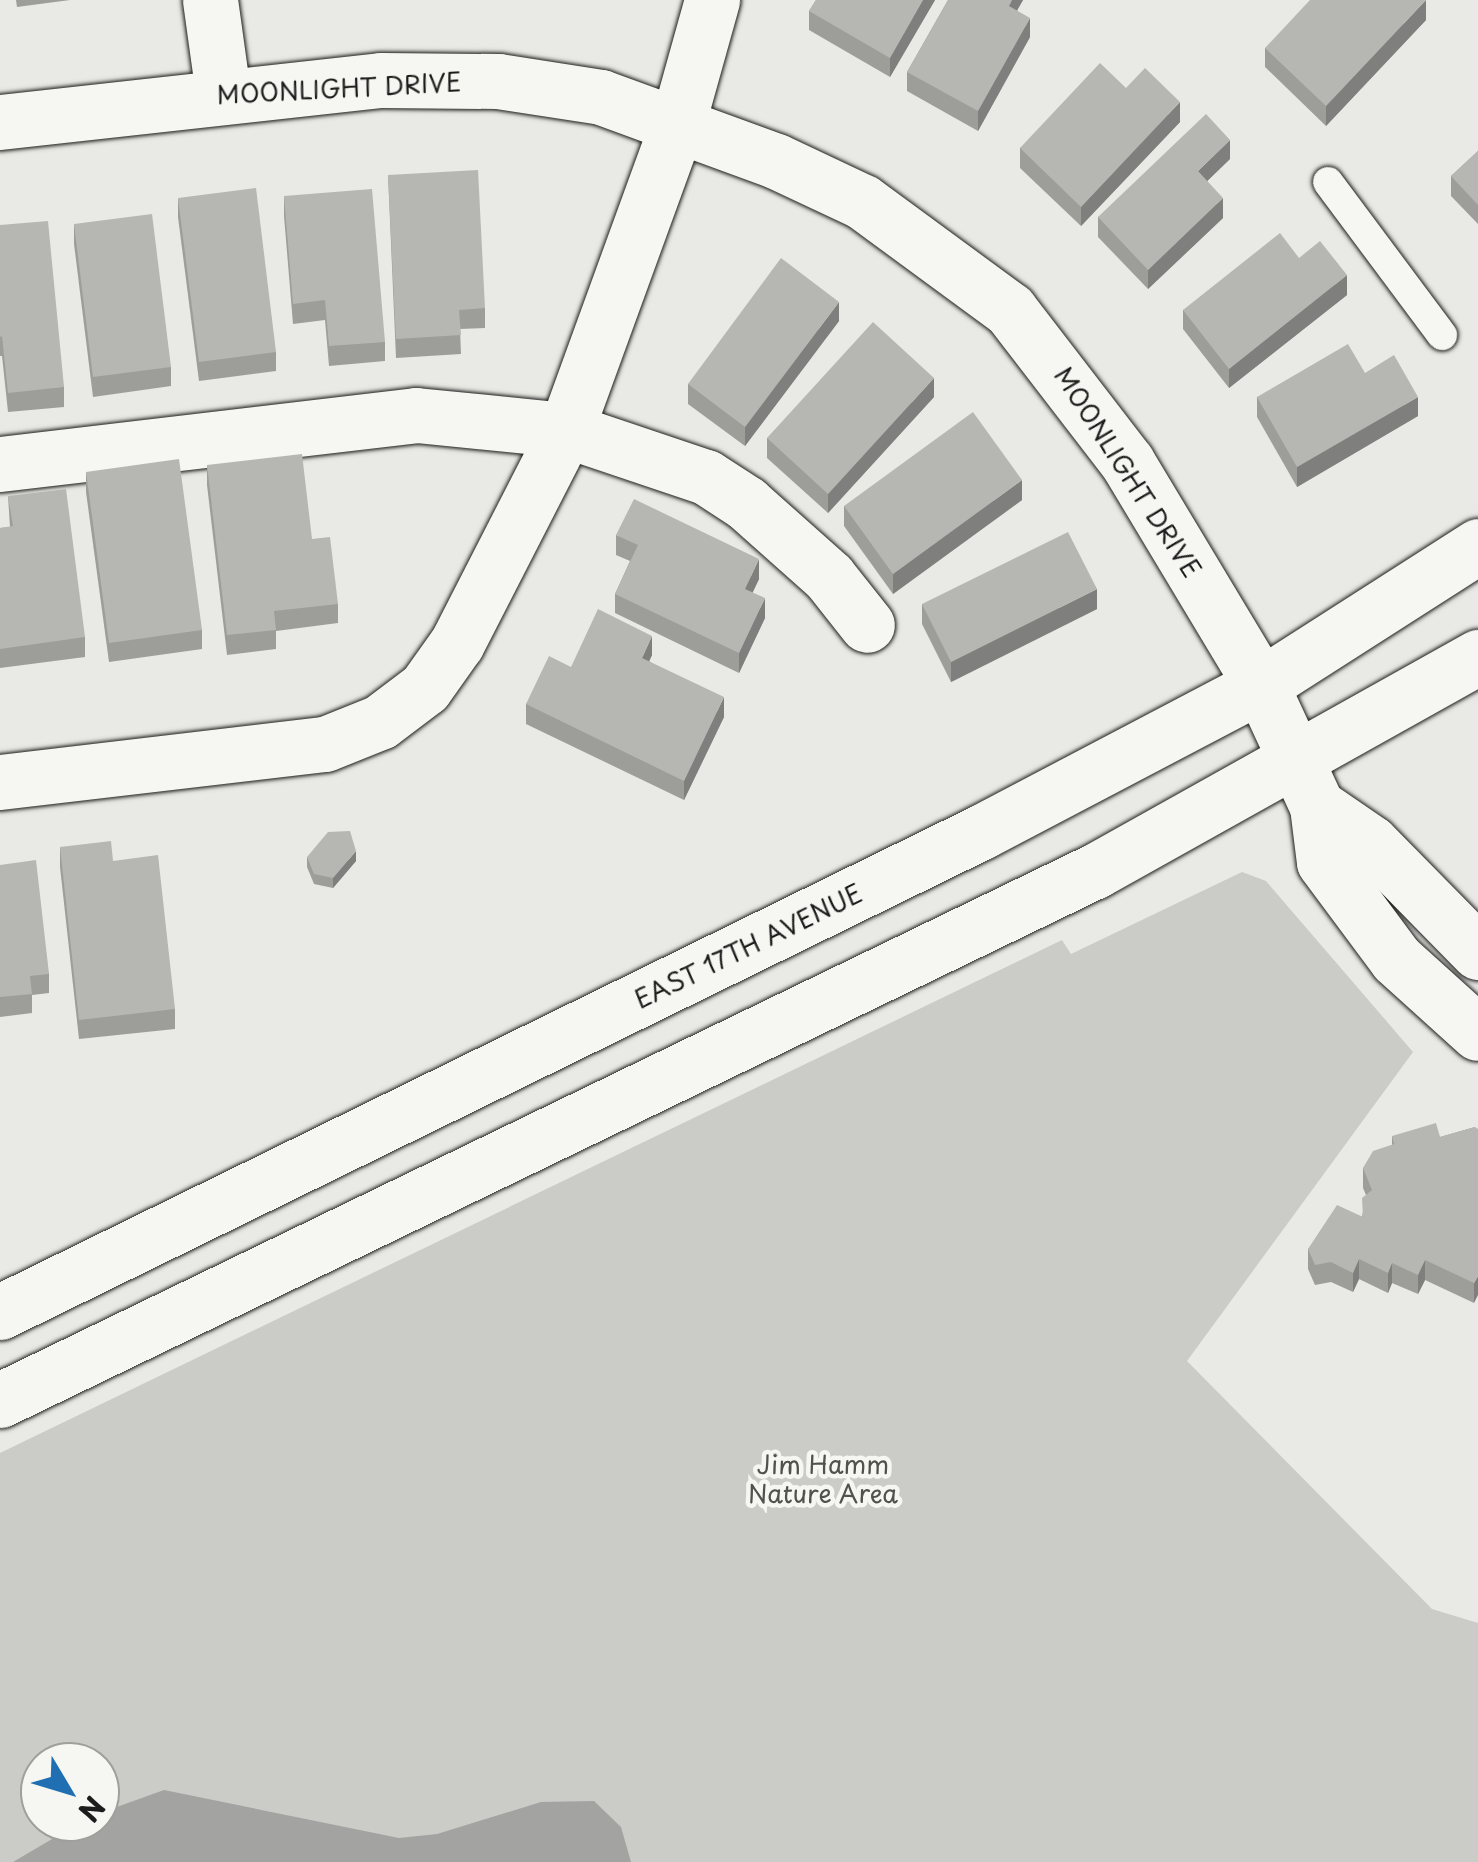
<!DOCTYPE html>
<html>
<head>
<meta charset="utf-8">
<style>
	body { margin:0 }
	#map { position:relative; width:1478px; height:1862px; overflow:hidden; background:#e9e9e5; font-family:"Playpen Sans",sans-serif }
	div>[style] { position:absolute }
	.green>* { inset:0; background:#cbcbc7 }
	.water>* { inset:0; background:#a3a3a1 }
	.roads { filter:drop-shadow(0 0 2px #1c1c1c) drop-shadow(0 0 2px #1c1c1c) }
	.lane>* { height:30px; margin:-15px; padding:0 15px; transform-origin:15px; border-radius:15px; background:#f6f6f2 }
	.street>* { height:55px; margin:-27.5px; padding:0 27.5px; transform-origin:27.5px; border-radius:27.5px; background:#f6f6f2 }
	.secondary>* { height:55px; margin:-27.5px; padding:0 27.5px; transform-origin:27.5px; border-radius:27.5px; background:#f6f6f2 }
	.wall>* { inset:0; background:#9d9d9a }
	.shaded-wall>* { inset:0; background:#7f7f7d }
	.building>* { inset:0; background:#b6b6b3 }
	span { translate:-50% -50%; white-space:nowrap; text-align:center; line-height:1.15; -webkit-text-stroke:9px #f6f6f2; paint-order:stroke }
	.street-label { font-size:25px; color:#1c1c1c }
	.park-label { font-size:25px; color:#51514f }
	.north { position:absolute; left:20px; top:1742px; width:100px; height:100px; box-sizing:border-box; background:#f6f6f2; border:2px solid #9f9f9c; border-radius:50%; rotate:128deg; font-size:28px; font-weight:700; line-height:40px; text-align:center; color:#1c1c1c }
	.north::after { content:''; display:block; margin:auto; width:35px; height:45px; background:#1f6fb2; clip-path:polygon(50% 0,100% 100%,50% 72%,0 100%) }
</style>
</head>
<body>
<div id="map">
	<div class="green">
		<div style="clip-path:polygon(evenodd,1242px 872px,1266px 881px,1413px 1052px,1187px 1361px,1432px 1609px,1478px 1623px,1478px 1862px,0 1862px,0 1453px,1062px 940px,1071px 954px,1242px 872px,40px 1762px,100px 1762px,100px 1822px,40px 1822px,40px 1762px)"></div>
	</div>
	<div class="water">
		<div style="clip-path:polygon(164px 1790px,399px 1838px,437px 1834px,541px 1802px,594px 1801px,621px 1827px,631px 1862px,13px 1862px,81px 1822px,100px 1822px,100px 1813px)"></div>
	</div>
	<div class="roads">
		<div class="lane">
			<div style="left:1328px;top:182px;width:191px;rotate:53.3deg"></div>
		</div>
		<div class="street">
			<div style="left:210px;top:0;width:95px;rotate:82.1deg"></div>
			<div style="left:0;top:122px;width:383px;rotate:-6.3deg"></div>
			<div style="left:381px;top:80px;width:117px;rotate:0.5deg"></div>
			<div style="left:498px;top:81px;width:104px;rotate:8.8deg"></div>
			<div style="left:601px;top:97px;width:186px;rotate:20.1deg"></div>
			<div style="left:776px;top:161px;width:96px;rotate:25.2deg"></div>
			<div style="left:863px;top:202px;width:182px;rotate:36.3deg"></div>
			<div style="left:1010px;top:310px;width:192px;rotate:52.4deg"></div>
			<div style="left:1127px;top:462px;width:260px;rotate:59deg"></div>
			<div style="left:0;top:464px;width:419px;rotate:-6.7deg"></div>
			<div style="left:416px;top:415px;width:151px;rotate:5.7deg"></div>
			<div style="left:566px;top:430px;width:328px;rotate:-70deg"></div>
			<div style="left:678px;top:122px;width:127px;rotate:-74.4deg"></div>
			<div style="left:0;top:782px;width:327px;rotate:-6.7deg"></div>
			<div style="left:325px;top:744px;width:59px;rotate:-21.8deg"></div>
			<div style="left:380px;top:722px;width:56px;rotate:-37.1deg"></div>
			<div style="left:425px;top:688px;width:55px;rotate:-54.6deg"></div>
			<div style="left:457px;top:643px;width:239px;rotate:-62.9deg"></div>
			<div style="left:566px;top:430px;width:148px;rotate:18.6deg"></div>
			<div style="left:706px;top:477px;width:48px;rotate:33deg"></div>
			<div style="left:746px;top:503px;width:111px;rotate:41.7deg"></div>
			<div style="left:829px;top:577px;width:61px;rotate:51.6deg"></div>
		</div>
		<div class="secondary">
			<div style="left:1261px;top:685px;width:133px;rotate:65.2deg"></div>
			<div style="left:1317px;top:806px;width:56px;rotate:82.9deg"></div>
			<div style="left:1324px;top:862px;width:121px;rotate:53.4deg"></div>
			<div style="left:1396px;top:959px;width:110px;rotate:42.1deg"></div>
			<div style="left:1317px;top:806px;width:65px;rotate:34.4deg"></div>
			<div style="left:1371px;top:843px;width:153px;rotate:45.5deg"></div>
			<div style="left:0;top:1312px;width:1092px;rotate:-26.07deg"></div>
			<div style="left:981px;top:832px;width:316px;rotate:-27.7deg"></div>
			<div style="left:1261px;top:685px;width:258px;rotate:-32.6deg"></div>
			<div style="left:0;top:1400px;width:1216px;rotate:-25.79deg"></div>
			<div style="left:1095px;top:871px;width:439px;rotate:-29.2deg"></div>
		</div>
	</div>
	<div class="wall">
		<div style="clip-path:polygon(16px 0,70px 0,17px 7px)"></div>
		<div style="clip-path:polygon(816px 0,935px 0,890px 77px,809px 30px,809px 11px)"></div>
		<div style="clip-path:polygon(948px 0,1023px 0,1017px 10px,1030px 37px,978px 131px,907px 91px,907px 72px)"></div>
		<div style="clip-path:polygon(1426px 20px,1326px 126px,1265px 67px,1265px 48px)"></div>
		<div style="clip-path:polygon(1126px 88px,1180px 122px,1081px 226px,1020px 168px,1020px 148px)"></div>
		<div style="clip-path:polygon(1478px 151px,1478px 224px,1451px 196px,1451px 176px)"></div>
		<div style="clip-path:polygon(1230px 159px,1207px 181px,1223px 218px,1148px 289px,1098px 237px,1098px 217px)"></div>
		<div style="clip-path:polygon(388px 175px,485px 308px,485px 328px,460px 329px,461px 354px,396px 358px)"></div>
		<div style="clip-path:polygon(284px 196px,385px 342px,385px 361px,329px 366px,325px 320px,293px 324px,284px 216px)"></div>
		<div style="clip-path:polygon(178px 198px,276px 352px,276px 371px,199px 381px,178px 217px)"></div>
		<div style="clip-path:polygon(74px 224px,171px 367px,171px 386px,93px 397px,74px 244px)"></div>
		<div style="clip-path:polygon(0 225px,64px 387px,64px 407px,8px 412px,2px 356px,0 356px)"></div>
		<div style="clip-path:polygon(1299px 258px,1347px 295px,1229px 388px,1183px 329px,1183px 310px)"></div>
		<div style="clip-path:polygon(839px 321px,745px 446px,688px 404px,688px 384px)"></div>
		<div style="clip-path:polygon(1365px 373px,1418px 416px,1297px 487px,1257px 417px,1257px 397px)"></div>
		<div style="clip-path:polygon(934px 397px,828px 513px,767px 458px,767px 438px)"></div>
		<div style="clip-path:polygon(207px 465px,312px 539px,338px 604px,338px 623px,276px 631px,276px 649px,227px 655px,207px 485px)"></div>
		<div style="clip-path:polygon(86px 472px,202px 630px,202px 649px,109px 662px,86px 492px)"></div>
		<div style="clip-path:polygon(8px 496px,85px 637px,85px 657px,0 668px,0 528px,10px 527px)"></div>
		<div style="clip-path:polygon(1022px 500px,893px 594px,844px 526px,844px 506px)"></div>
		<div style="clip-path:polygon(616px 535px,759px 579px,752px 593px,765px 618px,739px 673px,615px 613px,615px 594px,630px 561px,616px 555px)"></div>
		<div style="clip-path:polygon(922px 604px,1097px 609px,951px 682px,922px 624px)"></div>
		<div style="clip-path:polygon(652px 655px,649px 661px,724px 717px,684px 800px,526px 724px,526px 704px,571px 667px)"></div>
		<div style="clip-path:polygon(60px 847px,113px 861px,175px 1009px,175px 1029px,79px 1039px,60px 867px)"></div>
		<div style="clip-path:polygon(307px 857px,356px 861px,333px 888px,314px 884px,307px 867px)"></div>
		<div style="clip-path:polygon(0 865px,49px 974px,49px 993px,32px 995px,32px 1013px,0 1017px)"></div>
		<div style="clip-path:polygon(1475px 1127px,1474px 1303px,1425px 1280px,1418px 1294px,1392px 1283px,1388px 1293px,1359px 1279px,1353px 1292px,1331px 1282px,1315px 1285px,1308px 1269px,1308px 1249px,1362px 1217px,1366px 1195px,1363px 1188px,1363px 1168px,1392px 1145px,1392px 1136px,1440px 1137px)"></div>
	</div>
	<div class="shaded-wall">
		<div style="clip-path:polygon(923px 0,935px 0,890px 77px,890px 58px)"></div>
		<div style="clip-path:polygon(1012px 0,1023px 0,1009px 25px,1009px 6px)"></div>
		<div style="clip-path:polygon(1426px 0,1426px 20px,1326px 126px,1326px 106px)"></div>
		<div style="clip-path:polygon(1030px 18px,1030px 37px,978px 131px,978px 111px)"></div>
		<div style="clip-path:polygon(1180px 102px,1180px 122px,1081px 226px,1081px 207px)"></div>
		<div style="clip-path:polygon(1230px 140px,1230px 159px,1198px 190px,1198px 171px)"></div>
		<div style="clip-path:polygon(1223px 198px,1223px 218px,1148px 289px,1148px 270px)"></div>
		<div style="clip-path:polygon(1347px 275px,1347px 295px,1229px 388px,1229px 369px)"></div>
		<div style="clip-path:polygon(839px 302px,839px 321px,745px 446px,745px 427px)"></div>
		<div style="clip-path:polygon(934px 378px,934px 397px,828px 513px,828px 494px)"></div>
		<div style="clip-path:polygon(1418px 397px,1418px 416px,1297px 487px,1297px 467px)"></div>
		<div style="clip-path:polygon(1022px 480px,1022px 500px,893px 594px,893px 574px)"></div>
		<div style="clip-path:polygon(759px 559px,759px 579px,745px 609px,745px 589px)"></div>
		<div style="clip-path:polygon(1097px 589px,1097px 609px,951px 682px,951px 662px)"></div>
		<div style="clip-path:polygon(765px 598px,765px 618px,739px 673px,739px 653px)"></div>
		<div style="clip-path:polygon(652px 636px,652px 655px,642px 677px,642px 658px)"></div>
		<div style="clip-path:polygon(724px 697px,724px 717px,684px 800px,684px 781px)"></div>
		<div style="clip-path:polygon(356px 851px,356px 861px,333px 888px,333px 878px)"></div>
		<div style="clip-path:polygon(1359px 1259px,1359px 1279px,1353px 1292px,1353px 1273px)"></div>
		<div style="clip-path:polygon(1425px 1260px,1425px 1280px,1418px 1294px,1418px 1275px)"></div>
		<div style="clip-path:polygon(1392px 1263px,1392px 1283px,1388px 1293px,1388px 1273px)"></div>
		<div style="clip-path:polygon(1478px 1276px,1478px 1295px,1474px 1303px,1474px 1283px)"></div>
	</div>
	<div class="building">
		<div style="clip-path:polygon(816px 0,923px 0,890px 58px,809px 11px)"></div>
		<div style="clip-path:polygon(948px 0,1012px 0,1009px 6px,1030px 18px,978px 111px,907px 72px)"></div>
		<div style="clip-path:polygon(1310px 0,1426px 0,1326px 106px,1265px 48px)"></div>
		<div style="clip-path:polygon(1100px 63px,1126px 88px,1145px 68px,1180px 102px,1081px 207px,1020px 148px)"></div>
		<div style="clip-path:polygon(1206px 114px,1230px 140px,1198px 171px,1223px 198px,1148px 270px,1098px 217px)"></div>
		<div style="clip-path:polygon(1478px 151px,1478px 205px,1451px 176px)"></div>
		<div style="clip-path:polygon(478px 170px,485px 308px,459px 310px,461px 335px,396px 339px,388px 175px)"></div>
		<div style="clip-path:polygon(256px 188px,276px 352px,199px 362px,178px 198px)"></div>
		<div style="clip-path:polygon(372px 189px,385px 342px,329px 346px,325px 300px,293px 304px,284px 196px)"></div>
		<div style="clip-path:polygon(152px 214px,171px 367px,93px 377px,74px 224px)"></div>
		<div style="clip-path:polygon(48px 221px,64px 387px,8px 393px,2px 336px,0 337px,0 225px)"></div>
		<div style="clip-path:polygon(1280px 233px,1299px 258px,1320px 241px,1347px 275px,1229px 369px,1183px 310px)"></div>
		<div style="clip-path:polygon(781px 258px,839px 302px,745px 427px,688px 384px)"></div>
		<div style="clip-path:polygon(873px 322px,934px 378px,828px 494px,767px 438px)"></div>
		<div style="clip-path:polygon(1348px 344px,1365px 373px,1394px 355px,1418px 397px,1297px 467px,1257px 397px)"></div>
		<div style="clip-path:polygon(973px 412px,1022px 480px,893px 574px,844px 506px)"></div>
		<div style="clip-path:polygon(302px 454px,312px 539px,330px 537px,338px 604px,274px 611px,276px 630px,227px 635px,207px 465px)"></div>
		<div style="clip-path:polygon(179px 459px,202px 630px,109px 643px,86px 472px)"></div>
		<div style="clip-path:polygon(66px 489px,85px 637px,0 649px,0 528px,13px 526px,8px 496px)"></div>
		<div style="clip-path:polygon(634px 499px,759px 559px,745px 589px,765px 598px,739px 653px,615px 594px,638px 545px,616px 535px)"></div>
		<div style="clip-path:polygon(1068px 532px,1097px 589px,951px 662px,922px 604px)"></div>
		<div style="clip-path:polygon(598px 609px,652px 636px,642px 658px,724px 697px,684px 781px,526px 704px,549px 656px,571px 667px)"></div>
		<div style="clip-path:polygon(350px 831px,356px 851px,333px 878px,314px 874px,307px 857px,328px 832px)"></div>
		<div style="clip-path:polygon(111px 841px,113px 861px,158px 855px,175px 1009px,79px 1020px,60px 847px)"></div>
		<div style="clip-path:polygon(36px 860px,49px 974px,30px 976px,32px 994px,0 997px,0 865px)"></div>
		<div style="clip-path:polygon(1436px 1123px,1440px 1137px,1475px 1127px,1478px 1129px,1478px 1276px,1474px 1283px,1425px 1260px,1418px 1275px,1392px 1263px,1388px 1273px,1359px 1259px,1353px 1273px,1331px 1262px,1315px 1265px,1308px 1249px,1337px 1205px,1363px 1217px,1362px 1198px,1372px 1190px,1363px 1168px,1373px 1151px,1394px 1144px,1392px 1136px)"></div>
	</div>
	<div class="street-label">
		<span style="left:339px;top:88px;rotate:-3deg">MOONLIGHT DRIVE</span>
		<span style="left:1128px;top:472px;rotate:57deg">MOONLIGHT DRIVE</span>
		<span style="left:748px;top:946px;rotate:-26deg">EAST 17TH AVENUE</span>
	</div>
	<div class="park-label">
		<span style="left:823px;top:1479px">Jim Hamm<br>Nature Area</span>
	</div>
	<div class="north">N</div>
</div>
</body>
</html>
